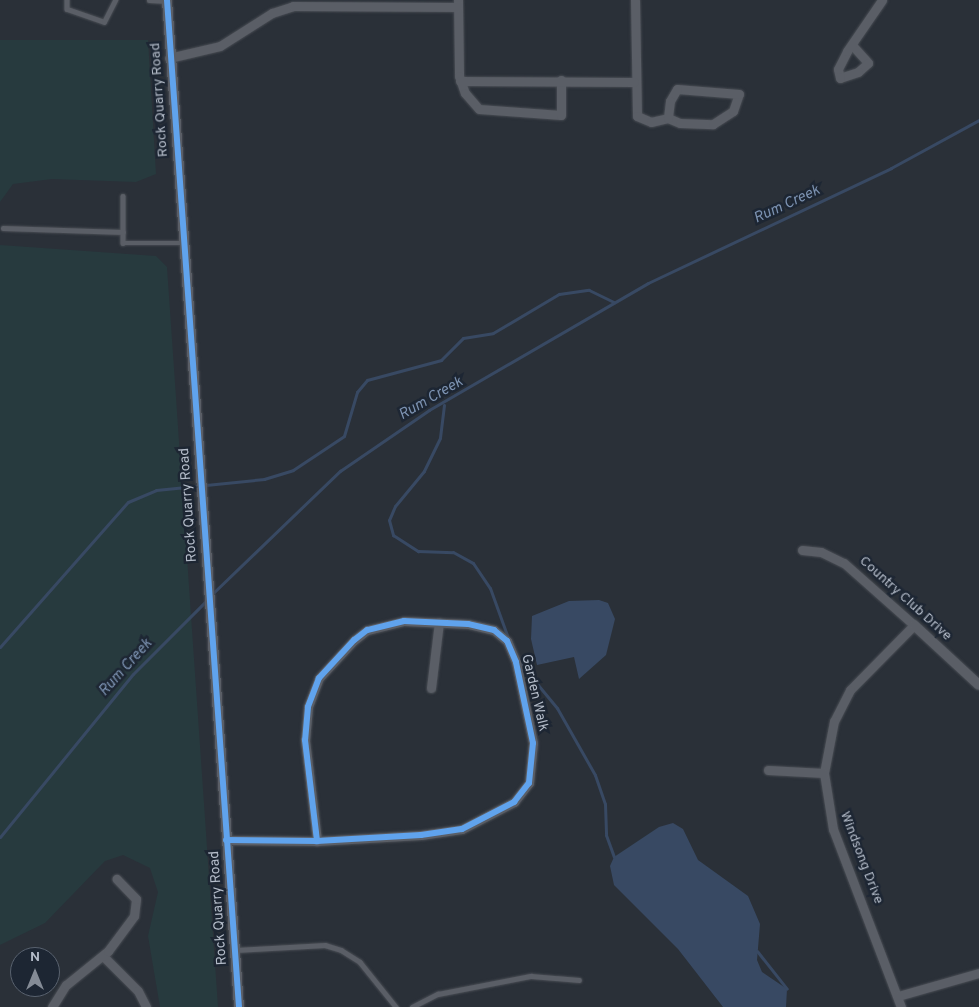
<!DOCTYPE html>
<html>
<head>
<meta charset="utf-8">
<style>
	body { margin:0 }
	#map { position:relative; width:979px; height:1007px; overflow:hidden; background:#2a3038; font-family:Overpass,sans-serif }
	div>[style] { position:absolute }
	.green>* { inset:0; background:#273a3e }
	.water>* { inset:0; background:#384963 }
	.stream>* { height:3px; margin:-1.5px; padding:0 1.5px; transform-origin:1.5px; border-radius:1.5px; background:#384963 }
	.roads { filter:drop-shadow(0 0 1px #484c53) drop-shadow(0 0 1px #484c53) }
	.service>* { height:4.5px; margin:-2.25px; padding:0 2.25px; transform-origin:2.25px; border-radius:2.25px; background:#5a5e66 }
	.minor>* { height:9px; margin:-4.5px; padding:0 4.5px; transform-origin:4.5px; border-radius:4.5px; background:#5a5e66 }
	.tertiary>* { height:10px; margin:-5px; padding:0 5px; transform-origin:5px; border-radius:5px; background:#5a5e66 }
	.cycleway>* { height:6px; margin:-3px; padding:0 3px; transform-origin:3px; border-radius:3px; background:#60a3ed }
	span { translate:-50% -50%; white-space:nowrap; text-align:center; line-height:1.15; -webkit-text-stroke:5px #1d2633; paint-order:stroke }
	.street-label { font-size:14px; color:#b4bcc9 }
	.water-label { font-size:15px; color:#7c92b1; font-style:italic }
	.north { position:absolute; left:10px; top:947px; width:50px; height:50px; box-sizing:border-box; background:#1d2633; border:1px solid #59626f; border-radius:50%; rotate:0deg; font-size:14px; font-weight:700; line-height:20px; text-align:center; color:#b4bcc9 }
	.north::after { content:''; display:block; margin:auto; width:18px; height:22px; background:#848b96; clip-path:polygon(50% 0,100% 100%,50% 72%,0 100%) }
</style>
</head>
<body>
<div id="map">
	<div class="green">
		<div style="clip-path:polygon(0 40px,148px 40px,156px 174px,136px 182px,52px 179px,13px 184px,0 202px)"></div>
		<div style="clip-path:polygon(0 245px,156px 256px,167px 267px,218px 1007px,160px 1007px,148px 936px,158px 892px,150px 868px,123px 855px,105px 861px,45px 923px,0 945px)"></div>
	</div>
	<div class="water">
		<div style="clip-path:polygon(599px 600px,608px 603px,615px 619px,606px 655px,579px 679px,574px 657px,537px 665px,531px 639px,532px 616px,569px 601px)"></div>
		<div style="clip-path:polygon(673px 823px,683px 829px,698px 860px,748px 896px,760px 924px,757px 960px,762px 972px,787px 989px,786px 1007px,723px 1007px,678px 949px,614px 885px,610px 866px,614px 857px,659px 827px)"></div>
	</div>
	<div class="stream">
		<div style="left:444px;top:405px;width:33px;rotate:97deg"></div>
		<div style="left:440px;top:438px;width:37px;rotate:116deg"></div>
		<div style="left:424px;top:471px;width:45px;rotate:129.6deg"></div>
		<div style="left:395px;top:506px;width:15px;rotate:113deg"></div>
		<div style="left:389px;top:520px;width:16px;rotate:75deg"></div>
		<div style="left:393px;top:535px;width:30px;rotate:33deg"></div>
		<div style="left:418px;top:551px;width:35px;rotate:2deg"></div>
		<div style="left:453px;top:552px;width:23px;rotate:29deg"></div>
		<div style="left:473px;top:563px;width:30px;rotate:56deg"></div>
		<div style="left:490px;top:588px;width:53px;rotate:70.2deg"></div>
		<div style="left:212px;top:594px;width:178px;rotate:-43.9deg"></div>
		<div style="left:340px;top:471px;width:108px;rotate:-34.4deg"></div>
		<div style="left:429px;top:410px;width:253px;rotate:-30.1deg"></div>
		<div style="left:648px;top:283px;width:269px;rotate:-25.3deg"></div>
		<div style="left:891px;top:168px;width:100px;rotate:-28.6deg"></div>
		<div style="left:0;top:647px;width:193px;rotate:-48.6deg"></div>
		<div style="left:128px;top:502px;width:30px;rotate:-23deg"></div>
		<div style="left:156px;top:490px;width:109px;rotate:-5.8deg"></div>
		<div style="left:264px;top:479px;width:30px;rotate:-17deg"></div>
		<div style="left:293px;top:470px;width:61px;rotate:-33.7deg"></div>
		<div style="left:344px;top:436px;width:46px;rotate:-73.5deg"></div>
		<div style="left:357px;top:392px;width:16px;rotate:-50deg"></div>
		<div style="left:367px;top:380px;width:77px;rotate:-15.1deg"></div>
		<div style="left:441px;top:360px;width:31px;rotate:-45deg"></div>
		<div style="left:463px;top:338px;width:30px;rotate:-9deg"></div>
		<div style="left:493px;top:333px;width:77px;rotate:-30.6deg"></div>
		<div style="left:559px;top:294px;width:30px;rotate:-8deg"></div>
		<div style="left:589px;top:290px;width:28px;rotate:26deg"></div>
		<div style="left:519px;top:662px;width:60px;rotate:50.4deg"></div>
		<div style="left:557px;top:708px;width:77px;rotate:60.4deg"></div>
		<div style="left:595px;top:775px;width:31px;rotate:71deg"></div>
		<div style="left:605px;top:804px;width:31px;rotate:88deg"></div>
		<div style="left:606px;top:835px;width:23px;rotate:70deg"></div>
		<div style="left:0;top:837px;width:210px;rotate:-50.8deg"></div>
		<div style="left:133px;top:674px;width:103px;rotate:-45deg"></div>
		<div style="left:757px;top:951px;width:48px;rotate:51.7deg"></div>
	</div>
	<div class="roads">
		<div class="service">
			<div style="left:67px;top:0;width:9px;rotate:90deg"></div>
			<div style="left:67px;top:9px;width:39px;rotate:19deg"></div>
			<div style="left:104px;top:22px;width:25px;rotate:-63deg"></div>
			<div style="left:149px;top:0;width:18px;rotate:3deg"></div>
			<div style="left:123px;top:196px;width:47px;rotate:90deg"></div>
			<div style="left:123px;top:243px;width:59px"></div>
			<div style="left:3px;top:228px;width:120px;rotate:1.9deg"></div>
			<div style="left:236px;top:950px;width:89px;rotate:-3.2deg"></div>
			<div style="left:325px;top:945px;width:17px;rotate:17deg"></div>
			<div style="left:341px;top:950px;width:22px;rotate:32deg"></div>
			<div style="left:360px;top:962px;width:58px;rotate:51.3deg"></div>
			<div style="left:412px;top:1007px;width:29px;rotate:-27deg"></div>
			<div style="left:438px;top:994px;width:95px;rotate:-11deg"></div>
			<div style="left:531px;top:976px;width:48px;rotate:4.8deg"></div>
		</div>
		<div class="minor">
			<div style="left:458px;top:0;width:76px;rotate:89.2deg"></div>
			<div style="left:459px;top:76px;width:18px;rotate:71deg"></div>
			<div style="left:465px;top:93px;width:21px;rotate:49deg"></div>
			<div style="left:479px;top:109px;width:82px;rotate:4.2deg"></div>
			<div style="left:561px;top:115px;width:35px;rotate:-90deg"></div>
			<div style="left:635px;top:0;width:116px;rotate:89deg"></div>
			<div style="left:637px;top:116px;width:15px;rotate:23deg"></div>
			<div style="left:651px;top:122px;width:17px;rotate:-13deg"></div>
			<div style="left:668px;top:118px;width:13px;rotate:23deg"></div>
			<div style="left:680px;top:123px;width:33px;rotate:2deg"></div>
			<div style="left:713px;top:124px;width:24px;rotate:-33deg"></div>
			<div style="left:733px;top:111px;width:18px;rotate:-71deg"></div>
			<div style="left:739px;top:94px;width:62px;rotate:-175.4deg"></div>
			<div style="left:677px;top:89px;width:14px;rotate:120deg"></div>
			<div style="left:670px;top:101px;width:17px;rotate:97deg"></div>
			<div style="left:852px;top:45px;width:24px;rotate:48deg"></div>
			<div style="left:868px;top:63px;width:13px;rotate:138deg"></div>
			<div style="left:858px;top:72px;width:19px;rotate:162deg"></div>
			<div style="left:840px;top:78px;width:9px;rotate:-103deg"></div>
			<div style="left:838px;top:69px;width:20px;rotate:-63deg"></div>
			<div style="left:847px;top:51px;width:62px;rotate:-55.5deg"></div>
			<div style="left:169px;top:58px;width:52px;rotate:-13.2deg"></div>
			<div style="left:220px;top:46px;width:62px;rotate:-32.4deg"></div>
			<div style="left:272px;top:13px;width:22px;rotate:-18deg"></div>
			<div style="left:293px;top:6px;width:165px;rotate:0.3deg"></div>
			<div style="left:460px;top:81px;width:174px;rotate:0.3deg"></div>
			<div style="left:802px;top:550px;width:19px;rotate:6deg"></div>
			<div style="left:821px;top:552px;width:25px;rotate:26deg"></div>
			<div style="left:844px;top:563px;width:94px;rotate:41.5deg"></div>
			<div style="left:914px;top:625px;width:91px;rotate:134.6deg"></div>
			<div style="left:850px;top:690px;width:35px;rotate:117deg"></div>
			<div style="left:834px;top:721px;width:53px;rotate:100.9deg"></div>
			<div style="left:824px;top:773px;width:57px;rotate:80.9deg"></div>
			<div style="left:833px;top:829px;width:191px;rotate:69.1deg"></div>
			<div style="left:431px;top:688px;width:66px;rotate:-83.1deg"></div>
			<div style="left:768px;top:770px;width:56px;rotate:3.1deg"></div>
			<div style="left:226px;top:840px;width:91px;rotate:0.6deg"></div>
			<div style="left:317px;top:841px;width:104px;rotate:-3.3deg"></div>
			<div style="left:421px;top:835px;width:41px;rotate:-8.3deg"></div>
			<div style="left:462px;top:829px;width:59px;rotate:-27.4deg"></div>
			<div style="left:514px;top:802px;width:24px;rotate:-52deg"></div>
			<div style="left:529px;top:783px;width:40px;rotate:-84.3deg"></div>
			<div style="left:533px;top:743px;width:83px;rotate:-101.9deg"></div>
			<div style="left:516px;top:662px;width:23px;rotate:-113deg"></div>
			<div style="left:507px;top:641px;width:17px;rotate:-140deg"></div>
			<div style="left:494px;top:630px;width:27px;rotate:-167deg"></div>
			<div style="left:468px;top:624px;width:64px;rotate:-177.3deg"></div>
			<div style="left:404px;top:621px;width:38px;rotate:166deg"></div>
			<div style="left:367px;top:630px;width:16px;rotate:142deg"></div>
			<div style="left:354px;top:640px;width:52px;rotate:132.6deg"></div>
			<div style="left:319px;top:678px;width:31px;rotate:111deg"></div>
			<div style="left:308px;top:707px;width:33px;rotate:95deg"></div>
			<div style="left:305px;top:740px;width:102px;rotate:83.2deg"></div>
			<div style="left:103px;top:956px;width:49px;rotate:45deg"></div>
			<div style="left:138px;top:991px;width:18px;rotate:63deg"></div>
			<div style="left:898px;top:996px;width:84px;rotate:-15.9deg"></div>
			<div style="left:52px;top:1007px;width:26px;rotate:-58deg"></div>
			<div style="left:66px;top:985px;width:54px;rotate:-39deg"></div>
			<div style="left:108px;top:951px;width:44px;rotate:-53.4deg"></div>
			<div style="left:134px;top:916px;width:17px;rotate:-83deg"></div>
			<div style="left:136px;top:899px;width:28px;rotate:-134deg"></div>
		</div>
		<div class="tertiary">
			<div style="left:167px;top:0;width:1010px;rotate:85.91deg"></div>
			<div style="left:914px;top:625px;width:88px;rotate:42.7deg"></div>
		</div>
	</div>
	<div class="cycleway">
		<div style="left:167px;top:0;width:1010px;rotate:85.91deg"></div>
		<div style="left:226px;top:840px;width:91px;rotate:0.6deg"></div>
		<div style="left:317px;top:841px;width:104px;rotate:-3.3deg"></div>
		<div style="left:421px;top:835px;width:41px;rotate:-8.3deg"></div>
		<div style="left:462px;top:829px;width:59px;rotate:-27.4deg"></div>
		<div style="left:514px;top:802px;width:24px;rotate:-52deg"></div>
		<div style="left:529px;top:783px;width:40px;rotate:-84.3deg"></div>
		<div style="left:533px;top:743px;width:83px;rotate:-101.9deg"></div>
		<div style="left:516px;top:662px;width:23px;rotate:-113deg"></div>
		<div style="left:507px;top:641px;width:17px;rotate:-140deg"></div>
		<div style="left:494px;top:630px;width:27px;rotate:-167deg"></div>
		<div style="left:468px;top:624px;width:64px;rotate:-177.3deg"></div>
		<div style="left:404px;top:621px;width:38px;rotate:166deg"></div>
		<div style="left:367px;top:630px;width:16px;rotate:142deg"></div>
		<div style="left:354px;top:640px;width:52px;rotate:132.6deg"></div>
		<div style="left:319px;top:678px;width:31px;rotate:111deg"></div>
		<div style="left:308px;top:707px;width:33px;rotate:95deg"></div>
		<div style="left:305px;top:740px;width:102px;rotate:83.2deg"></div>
	</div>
	<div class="street-label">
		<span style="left:160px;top:100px;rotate:-94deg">Rock Quarry Road</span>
		<span style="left:189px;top:505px;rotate:-94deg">Rock Quarry Road</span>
		<span style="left:905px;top:599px;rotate:42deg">Country Club Drive</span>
		<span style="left:534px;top:693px;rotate:77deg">Garden Walk</span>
		<span style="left:861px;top:858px;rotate:69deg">Windsong Drive</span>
		<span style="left:219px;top:908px;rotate:-94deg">Rock Quarry Road</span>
	</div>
	<div class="water-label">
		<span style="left:787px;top:205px;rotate:-25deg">Rum Creek</span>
		<span style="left:431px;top:399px;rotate:-30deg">Rum Creek</span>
		<span style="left:126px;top:668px;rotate:-48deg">Rum Creek</span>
	</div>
	<div class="north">N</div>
</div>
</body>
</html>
